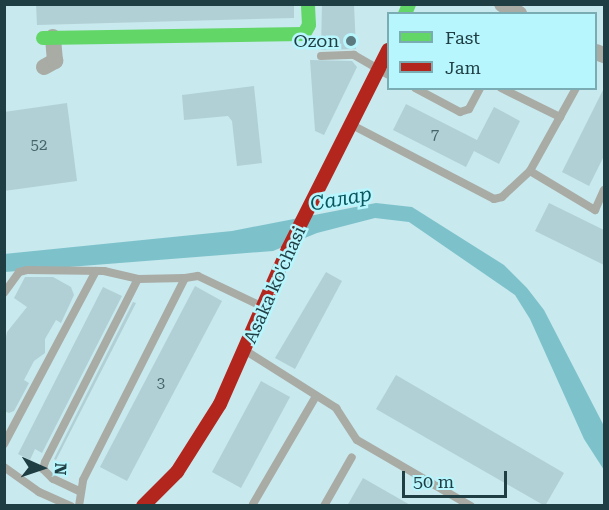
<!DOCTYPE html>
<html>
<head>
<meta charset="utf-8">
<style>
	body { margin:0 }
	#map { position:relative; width:609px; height:510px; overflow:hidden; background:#c8e9ee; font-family:"Roboto Serif",serif }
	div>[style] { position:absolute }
	.water>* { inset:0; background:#7dc2cb }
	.building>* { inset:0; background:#b1d0d5 }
	.lane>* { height:8px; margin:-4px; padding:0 4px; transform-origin:4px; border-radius:4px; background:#a9aba5 }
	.street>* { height:16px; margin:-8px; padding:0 8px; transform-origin:8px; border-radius:8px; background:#a9aba5 }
	.fast>* { height:14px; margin:-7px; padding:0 7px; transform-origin:7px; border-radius:7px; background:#63d668 }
	.jam>* { height:14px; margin:-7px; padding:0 7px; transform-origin:7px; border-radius:7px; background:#b3261e }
	.dots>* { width:16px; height:16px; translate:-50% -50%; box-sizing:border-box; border:3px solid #b8f6fe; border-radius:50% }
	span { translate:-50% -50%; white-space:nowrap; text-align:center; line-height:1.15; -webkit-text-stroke:5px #b8f6fe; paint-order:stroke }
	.number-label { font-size:15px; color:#446469 }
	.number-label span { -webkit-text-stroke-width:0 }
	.poi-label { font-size:18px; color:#1e3e43 }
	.right { translate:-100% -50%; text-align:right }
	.street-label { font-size:18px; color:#1e3e43 }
	.water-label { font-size:20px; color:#07555d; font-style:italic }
	.frame { position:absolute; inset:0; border:6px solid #1e3e43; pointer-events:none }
	.legend { position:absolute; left:387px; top:12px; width:210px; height:78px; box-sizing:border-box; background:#b8f6fe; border:2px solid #7aacb3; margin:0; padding:8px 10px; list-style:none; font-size:18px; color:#1e3e43 }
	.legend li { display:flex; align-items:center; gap:12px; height:30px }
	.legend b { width:30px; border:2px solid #7aacb3 }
	.north { position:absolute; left:12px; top:438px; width:60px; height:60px; -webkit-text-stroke:4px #b8f6fe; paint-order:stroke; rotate:93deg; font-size:16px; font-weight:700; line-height:24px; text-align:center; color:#1e3e43 }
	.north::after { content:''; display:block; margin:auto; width:21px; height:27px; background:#1e3e43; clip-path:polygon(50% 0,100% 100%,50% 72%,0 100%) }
	.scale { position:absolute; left:402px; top:471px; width:105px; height:27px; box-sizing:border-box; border:3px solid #1e3e43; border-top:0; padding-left:8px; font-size:18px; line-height:21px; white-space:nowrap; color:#1e3e43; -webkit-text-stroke:4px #b8f6fe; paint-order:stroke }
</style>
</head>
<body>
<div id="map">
	<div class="water">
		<div style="clip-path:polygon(376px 203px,412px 207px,504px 265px,527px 288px,544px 310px,604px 426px,604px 470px,584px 439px,530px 319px,515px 295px,409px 222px,375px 218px,317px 233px,273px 251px,5px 272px,4px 254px,232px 231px)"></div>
	</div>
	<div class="building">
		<div style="clip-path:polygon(36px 4px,294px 4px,294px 18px,37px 25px)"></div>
		<div style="clip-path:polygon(322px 4px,354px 4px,356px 49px,321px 50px)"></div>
		<div style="clip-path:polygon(310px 60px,352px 61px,357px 67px,324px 135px,315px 131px)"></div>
		<div style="clip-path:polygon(254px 86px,262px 163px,237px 166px,232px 121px,228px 116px,184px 120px,182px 95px)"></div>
		<div style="clip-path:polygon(604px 88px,604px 156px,589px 186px,562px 172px)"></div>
		<div style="clip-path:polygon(67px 103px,77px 181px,4px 191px,4px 112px)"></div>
		<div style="clip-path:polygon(406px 104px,477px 140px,494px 107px,520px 121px,499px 164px,474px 151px,466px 167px,393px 130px)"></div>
		<div style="clip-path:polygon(549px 203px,604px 230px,604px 265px,535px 231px)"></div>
		<div style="clip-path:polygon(326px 272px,342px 281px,295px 369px,275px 358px)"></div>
		<div style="clip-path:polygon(25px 277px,53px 277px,71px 287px,74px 295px,61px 323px,56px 320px,45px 339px,45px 353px,34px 361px,24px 380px,29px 383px,14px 411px,9px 413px,4px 411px,5px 342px,7px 332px,27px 307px,14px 298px)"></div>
		<div style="clip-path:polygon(195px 286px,222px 301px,127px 481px,100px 467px)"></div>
		<div style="clip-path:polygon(103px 287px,122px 296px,42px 453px,35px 449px,30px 460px,18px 454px)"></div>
		<div style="clip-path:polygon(133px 302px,136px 303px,56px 460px,54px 459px)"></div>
		<div style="clip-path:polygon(396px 375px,564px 473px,545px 506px,376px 409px)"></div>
		<div style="clip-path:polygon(261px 381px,290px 397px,241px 488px,212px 472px)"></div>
		<div style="clip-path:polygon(363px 478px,412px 506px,347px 506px)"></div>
	</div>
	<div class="lane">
		<div style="left:321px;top:56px;width:33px;rotate:-2deg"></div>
		<div style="left:354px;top:55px;width:39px;rotate:30deg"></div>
		<div style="left:415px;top:88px;width:51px;rotate:28.1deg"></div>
		<div style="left:460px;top:112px;width:9px;rotate:-18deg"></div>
		<div style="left:469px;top:109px;width:24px;rotate:-62deg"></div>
		<div style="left:501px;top:88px;width:66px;rotate:26.2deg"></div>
		<div style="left:560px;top:117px;width:33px;rotate:-61deg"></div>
		<div style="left:560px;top:117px;width:62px;rotate:119.1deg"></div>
		<div style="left:530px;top:171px;width:76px;rotate:31deg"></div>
		<div style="left:595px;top:210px;width:22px;rotate:-66deg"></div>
		<div style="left:352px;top:125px;width:160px;rotate:27.5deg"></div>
		<div style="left:494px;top:199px;width:8px;rotate:-14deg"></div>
		<div style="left:502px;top:197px;width:38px;rotate:-43deg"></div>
		<div style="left:4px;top:293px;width:26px;rotate:-54deg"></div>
		<div style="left:19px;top:272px;width:8px;rotate:-14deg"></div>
		<div style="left:27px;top:270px;width:77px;rotate:0.7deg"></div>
		<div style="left:104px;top:271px;width:35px;rotate:13deg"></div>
		<div style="left:246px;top:351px;width:107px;rotate:32.3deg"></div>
		<div style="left:336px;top:408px;width:38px;rotate:57deg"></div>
		<div style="left:357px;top:440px;width:132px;rotate:30.1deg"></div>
		<div style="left:4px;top:444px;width:196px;rotate:-62deg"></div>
		<div style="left:4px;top:467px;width:43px;rotate:35.5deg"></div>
		<div style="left:39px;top:492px;width:35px;rotate:24deg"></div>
		<div style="left:79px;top:491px;width:29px;rotate:-155deg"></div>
		<div style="left:53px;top:479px;width:14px;rotate:-135deg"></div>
		<div style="left:43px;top:469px;width:7px;rotate:-74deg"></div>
		<div style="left:45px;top:462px;width:205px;rotate:-63.1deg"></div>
		<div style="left:138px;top:279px;width:47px;rotate:-1.2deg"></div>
		<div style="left:253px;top:504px;width:125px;rotate:-59.7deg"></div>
		<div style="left:79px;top:506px;width:26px;rotate:-81deg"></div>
		<div style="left:83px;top:480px;width:226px;rotate:-63.2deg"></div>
		<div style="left:185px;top:278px;width:13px;rotate:-9deg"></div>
		<div style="left:198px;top:276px;width:70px;rotate:25.5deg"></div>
		<div style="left:324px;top:506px;width:56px;rotate:-60.3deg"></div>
	</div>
	<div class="street">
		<div style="left:502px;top:4px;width:20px;rotate:30deg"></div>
		<div style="left:596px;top:52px;width:9px;rotate:21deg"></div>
		<div style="left:44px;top:67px;width:13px;rotate:-29deg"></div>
		<div style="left:55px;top:61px;width:24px;rotate:-95deg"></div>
	</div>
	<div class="fast">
		<div style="left:405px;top:14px;width:11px;rotate:-68deg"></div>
		<div style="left:43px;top:38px;width:261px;rotate:-0.9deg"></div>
		<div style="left:304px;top:34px;width:10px;rotate:-61deg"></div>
		<div style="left:309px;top:25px;width:21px;rotate:-93deg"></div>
	</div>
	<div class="jam">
		<div style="left:143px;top:506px;width:48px;rotate:-45deg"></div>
		<div style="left:177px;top:472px;width:80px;rotate:-57.7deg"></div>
		<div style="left:220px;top:404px;width:169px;rotate:-66.3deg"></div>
		<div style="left:288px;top:249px;width:223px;rotate:-63.3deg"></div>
	</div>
	<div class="dots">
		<div style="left:351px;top:41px;background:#5a7a7f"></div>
	</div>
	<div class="number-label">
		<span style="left:435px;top:135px">7</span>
		<span style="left:39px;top:146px">52</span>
		<span style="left:161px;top:384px">3</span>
	</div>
	<div class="poi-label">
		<span class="right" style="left:339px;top:41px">Ozon</span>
	</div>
	<div class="street-label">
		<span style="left:275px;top:285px;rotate:-66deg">Asaka ko'chasi</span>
	</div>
	<div class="water-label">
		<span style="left:341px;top:199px;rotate:-10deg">Салар</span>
	</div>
	<div class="frame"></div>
	<ul class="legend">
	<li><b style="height:8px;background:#63d668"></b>Fast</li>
	<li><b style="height:8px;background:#b3261e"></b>Jam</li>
	</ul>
	<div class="north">N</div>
	<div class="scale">50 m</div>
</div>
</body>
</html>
